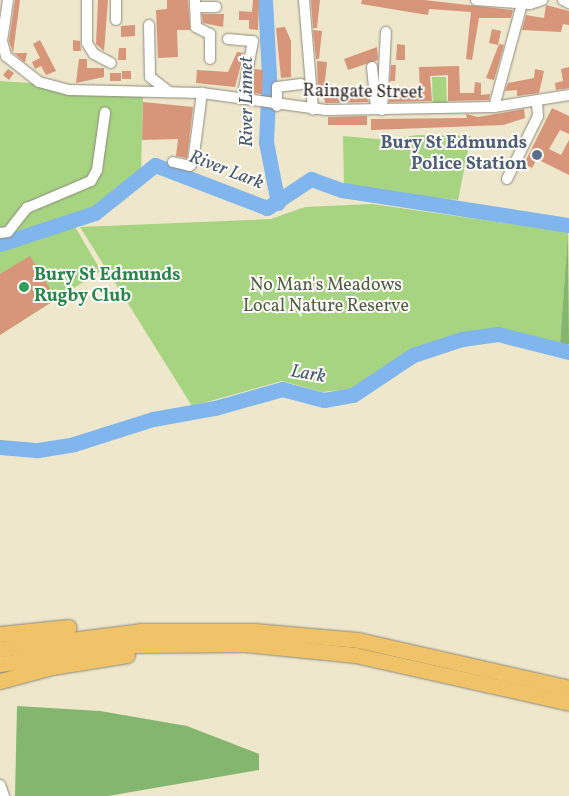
<!DOCTYPE html>
<html>
<head>
<meta charset="utf-8">
<style>
	body { margin:0 }
	#map { position:relative; width:569px; height:796px; overflow:hidden; background:#eee7cc; font-family:Vollkorn,serif }
	div>[style] { position:absolute }
	.green>* { inset:0; background:#a7d481 }
	.forest>* { inset:0; background:#85b66f }
	.river>* { height:15px; margin:-7.5px; padding:0 7.5px; transform-origin:7.5px; border-radius:7.5px; background:#80b5ee }
	.building>* { inset:0; background:#d7957a }
	.roads { filter:drop-shadow(0 0 1px #8c897c) drop-shadow(0 0 1px #8c897c) }
	.minor>* { height:10px; margin:-5px; padding:0 5px; transform-origin:5px; border-radius:5px; background:#fff }
	.highway>* { height:15px; margin:-7.5px; padding:0 7.5px; transform-origin:7.5px; border-radius:7.5px; background:#f0c369 }
	.dots>* { width:14px; height:14px; translate:-50% -50%; box-sizing:border-box; border:2px solid #fdfcf7; border-radius:50% }
	span { translate:-50% -50%; white-space:nowrap; text-align:center; line-height:1.15; -webkit-text-stroke:4px #fdfcf7; paint-order:stroke }
	.street-label { font-size:18px; color:#2b2b2b }
	.service-label { font-size:18px; color:#4e5e75; font-weight:700 }
	.right { translate:-100% -50%; text-align:right }
	.leisure-label { font-size:18px; color:#27864d; font-weight:700 }
	.left { translate:0 -50%; text-align:left }
	.park-label { font-size:18px; color:#505e45 }
	.water-label { font-size:19px; color:#495b6f; font-style:italic }
</style>
</head>
<body>
<div id="map">
	<div class="green">
		<div style="clip-path:polygon(432px 77px,446px 77px,447px 109px,433px 110px)"></div>
		<div style="clip-path:polygon(0 81px,30px 83px,74px 94px,143px 97px,141px 172px,91px 211px,5px 240px,6px 244px,74px 225px,101px 271px,0 335px)"></div>
		<div style="clip-path:polygon(417px 135px,471px 136px,458px 200px,344px 190px,343px 136px,389px 140px)"></div>
		<div style="clip-path:polygon(372px 204px,568px 232px,560px 344px,482px 329px,412px 351px,357px 388px,322px 392px,282px 381px,192px 406px,80px 227px,271px 219px,305px 207px)"></div>
	</div>
	<div class="forest">
		<div style="clip-path:polygon(568px 232px,569px 344px,560px 344px)"></div>
		<div style="clip-path:polygon(17px 706px,100px 711px,187px 726px,259px 754px,259px 770px,108px 796px,15px 796px)"></div>
	</div>
	<div class="river">
		<div style="left:265px;top:0;width:77px;rotate:87deg"></div>
		<div style="left:269px;top:77px;width:65px;rotate:92.6deg"></div>
		<div style="left:266px;top:142px;width:62px;rotate:78.9deg"></div>
		<div style="left:0;top:244px;width:100px;rotate:-18.1deg"></div>
		<div style="left:95px;top:213px;width:77px;rotate:-38.7deg"></div>
		<div style="left:155px;top:165px;width:120px;rotate:21deg"></div>
		<div style="left:267px;top:208px;width:53px;rotate:-33.4deg"></div>
		<div style="left:311px;top:179px;width:33px;rotate:20deg"></div>
		<div style="left:342px;top:190px;width:230px;rotate:8.8deg"></div>
		<div style="left:0;top:447px;width:38px;rotate:5deg"></div>
		<div style="left:38px;top:450px;width:36px;rotate:-9deg"></div>
		<div style="left:74px;top:444px;width:83px;rotate:-17.6deg"></div>
		<div style="left:153px;top:419px;width:63px;rotate:-10.1deg"></div>
		<div style="left:215px;top:408px;width:70px;rotate:-15.8deg"></div>
		<div style="left:282px;top:389px;width:43px;rotate:14.7deg"></div>
		<div style="left:324px;top:400px;width:29px;rotate:-10deg"></div>
		<div style="left:353px;top:395px;width:72px;rotate:-33.7deg"></div>
		<div style="left:413px;top:355px;width:52px;rotate:-18.1deg"></div>
		<div style="left:462px;top:339px;width:36px;rotate:-8deg"></div>
		<div style="left:498px;top:334px;width:73px;rotate:14.2deg"></div>
	</div>
	<div class="building">
		<div style="clip-path:polygon(15px 0,20px 0,13px 53px,9px 41px)"></div>
		<div style="clip-path:polygon(98px 0,108px 0,104px 51px,96px 44px)"></div>
		<div style="clip-path:polygon(167px 0,188px 0,190px 30px,177px 30px,178px 57px,158px 58px,156px 10px,167px 9px)"></div>
		<div style="clip-path:polygon(253px 0,259px 0,258px 30px,249px 29px,249px 20px,239px 20px,239px 11px,252px 12px)"></div>
		<div style="clip-path:polygon(311px 0,320px 0,317px 28px,313px 28px)"></div>
		<div style="clip-path:polygon(362px 0,424px 0,513px 10px,511px 18px,479px 18px,472px 60px,466px 59px,471px 12px,429px 9px,428px 15px,361px 4px)"></div>
		<div style="clip-path:polygon(546px 5px,569px 11px,569px 25px,563px 24px,561px 32px,522px 30px,526px 15px,544px 18px)"></div>
		<div style="clip-path:polygon(202px 14px,224px 14px,223px 27px,203px 23px)"></div>
		<div style="clip-path:polygon(135px 25px,135px 36px,121px 37px,121px 26px)"></div>
		<div style="clip-path:polygon(285px 27px,291px 41px,291px 77px,281px 78px,276px 28px)"></div>
		<div style="clip-path:polygon(492px 29px,501px 31px,498px 45px,489px 43px)"></div>
		<div style="clip-path:polygon(313px 30px,322px 31px,319px 59px,316px 59px)"></div>
		<div style="clip-path:polygon(40px 40px,56px 71px,46px 75px,41px 66px,35px 69px,32px 62px,40px 58px,33px 44px)"></div>
		<div style="clip-path:polygon(73px 40px,80px 41px,81px 51px,73px 51px)"></div>
		<div style="clip-path:polygon(397px 44px,405px 45px,405px 60px,396px 60px)"></div>
		<div style="clip-path:polygon(499px 44px,504px 45px,494px 80px,486px 78px)"></div>
		<div style="clip-path:polygon(377px 47px,378px 60px,348px 70px,344px 59px)"></div>
		<div style="clip-path:polygon(119px 48px,126px 48px,126px 60px,118px 60px)"></div>
		<div style="clip-path:polygon(237px 52px,244px 53px,235px 87px,196px 83px,197px 70px,228px 72px)"></div>
		<div style="clip-path:polygon(14px 53px,27px 53px,25px 62px,24px 62px)"></div>
		<div style="clip-path:polygon(79px 59px,87px 59px,87px 68px,104px 68px,104px 77px,76px 83px)"></div>
		<div style="clip-path:polygon(317px 61px,327px 62px,324px 90px,318px 89px)"></div>
		<div style="clip-path:polygon(391px 65px,396px 65px,395px 81px,390px 81px)"></div>
		<div style="clip-path:polygon(459px 66px,460px 93px,474px 93px,475px 82px,481px 83px,481px 95px,490px 94px,489px 100px,448px 101px,448px 75px,430px 76px,432px 101px,389px 102px,390px 95px,420px 94px,419px 67px)"></div>
		<div style="clip-path:polygon(569px 67px,569px 88px,556px 90px,555px 83px,563px 81px,561px 69px)"></div>
		<div style="clip-path:polygon(8px 69px,14px 73px,9px 80px,3px 75px)"></div>
		<div style="clip-path:polygon(255px 69px,263px 70px,262px 94px,250px 93px)"></div>
		<div style="clip-path:polygon(535px 69px,544px 71px,539px 93px,517px 96px,517px 90px,505px 91px,508px 83px,534px 78px)"></div>
		<div style="clip-path:polygon(122px 71px,131px 71px,131px 79px,122px 79px)"></div>
		<div style="clip-path:polygon(110px 73px,121px 73px,121px 81px,110px 81px)"></div>
		<div style="clip-path:polygon(365px 94px,369px 102px,325px 103px,324px 95px)"></div>
		<div style="clip-path:polygon(143px 102px,193px 107px,187px 158px,176px 156px,178px 139px,142px 140px)"></div>
		<div style="clip-path:polygon(552px 108px,569px 116px,569px 134px,560px 130px,549px 149px,561px 155px,569px 140px,569px 175px,537px 159px,532px 168px,524px 164px)"></div>
		<div style="clip-path:polygon(524px 109px,525px 118px,503px 125px,371px 130px,371px 119px,467px 118px,466px 114px,478px 117px)"></div>
		<div style="clip-path:polygon(367px 116px,367px 125px,328px 125px,328px 117px)"></div>
		<div style="clip-path:polygon(30px 256px,56px 299px,0 335px,0 274px)"></div>
	</div>
	<div class="roads">
		<div class="minor">
			<div style="left:8px;top:0;width:41px;rotate:98.3deg"></div>
			<div style="left:2px;top:41px;width:16px;rotate:75deg"></div>
			<div style="left:6px;top:56px;width:42px;rotate:38.2deg"></div>
			<div style="left:39px;top:82px;width:31px;rotate:15deg"></div>
			<div style="left:69px;top:90px;width:133px;rotate:1.3deg"></div>
			<div style="left:202px;top:93px;width:125px;rotate:7.8deg"></div>
			<div style="left:326px;top:110px;width:168px;rotate:-1deg"></div>
			<div style="left:494px;top:107px;width:76px;rotate:-9.1deg"></div>
			<div style="left:87px;top:0;width:43px;rotate:90deg"></div>
			<div style="left:87px;top:43px;width:13px;rotate:58deg"></div>
			<div style="left:94px;top:54px;width:19px;rotate:28deg"></div>
			<div style="left:116px;top:0;width:20px;rotate:90deg"></div>
			<div style="left:195px;top:0;width:27px;rotate:88deg"></div>
			<div style="left:196px;top:27px;width:16px;rotate:27deg"></div>
			<div style="left:210px;top:34px;width:25px;rotate:90deg"></div>
			<div style="left:304px;top:0;width:110px;rotate:85.3deg"></div>
			<div style="left:476px;top:0;width:54px;rotate:4.2deg"></div>
			<div style="left:530px;top:4px;width:13px;rotate:-18deg"></div>
			<div style="left:563px;top:0;width:7px;rotate:27deg"></div>
			<div style="left:195px;top:7px;width:21px"></div>
			<div style="left:149px;top:25px;width:52px;rotate:88.9deg"></div>
			<div style="left:150px;top:77px;width:24px;rotate:38deg"></div>
			<div style="left:228px;top:39px;width:25px;rotate:5deg"></div>
			<div style="left:253px;top:41px;width:59px;rotate:100.7deg"></div>
			<div style="left:372px;top:67px;width:40px;rotate:84.3deg"></div>
			<div style="left:277px;top:106px;width:19px;rotate:-90deg"></div>
			<div style="left:277px;top:87px;width:24px;rotate:-7deg"></div>
			<div style="left:494px;top:107px;width:107px;rotate:-74.8deg"></div>
			<div style="left:382px;top:110px;width:78px;rotate:-87.1deg"></div>
			<div style="left:173px;top:162px;width:17px;rotate:13deg"></div>
			<div style="left:190px;top:166px;width:5px;rotate:-53deg"></div>
			<div style="left:193px;top:162px;width:70px;rotate:-82.6deg"></div>
			<div style="left:507px;top:179px;width:70px;rotate:-63.8deg"></div>
			<div style="left:538px;top:116px;width:15px;rotate:-94deg"></div>
			<div style="left:0;top:233px;width:8px;rotate:-7deg"></div>
			<div style="left:8px;top:232px;width:31px;rotate:-52deg"></div>
			<div style="left:27px;top:208px;width:69px;rotate:-22.9deg"></div>
			<div style="left:91px;top:181px;width:13px;rotate:-61deg"></div>
			<div style="left:97px;top:170px;width:58px;rotate:-82deg"></div>
			<div style="left:0;top:785px;width:12px;rotate:70deg"></div>
		</div>
		<div class="highway">
			<div style="left:0;top:634px;width:69px;rotate:-5.8deg"></div>
			<div style="left:0;top:649px;width:141px;rotate:-7.3deg"></div>
			<div style="left:140px;top:631px;width:114px"></div>
			<div style="left:254px;top:631px;width:104px;rotate:4.9deg"></div>
			<div style="left:358px;top:640px;width:216px;rotate:12.8deg"></div>
			<div style="left:0;top:664px;width:136px;rotate:-8deg"></div>
			<div style="left:135px;top:645px;width:110px;rotate:-0.5deg"></div>
			<div style="left:245px;top:644px;width:111px;rotate:5.7deg"></div>
			<div style="left:355px;top:655px;width:219px;rotate:12.6deg"></div>
			<div style="left:0;top:681px;width:54px;rotate:-15.1deg"></div>
			<div style="left:52px;top:667px;width:76px;rotate:-9.1deg"></div>
		</div>
	</div>
	<div class="dots">
		<div style="left:537px;top:155px;background:#5c6f8a"></div>
		<div style="left:24px;top:287px;background:#2e9e5b"></div>
	</div>
	<div class="street-label">
		<span style="left:363px;top:93px;rotate:1deg">Raingate Street</span>
	</div>
	<div class="service-label">
		<span class="right" style="left:527px;top:155px">Bury St Edmunds<br>Police Station</span>
	</div>
	<div class="leisure-label">
		<span class="left" style="left:34px;top:287px">Bury St Edmunds<br>Rugby Club</span>
	</div>
	<div class="park-label">
		<span style="left:326px;top:297px">No Man's Meadows<br>Local Nature Reserve</span>
	</div>
	<div class="water-label">
		<span style="left:248px;top:102px;rotate:-90deg">River Linnet</span>
		<span style="left:226px;top:171px;rotate:21deg">River Lark</span>
		<span style="left:308px;top:375px;rotate:10deg">Lark</span>
	</div>
</div>
</body>
</html>
